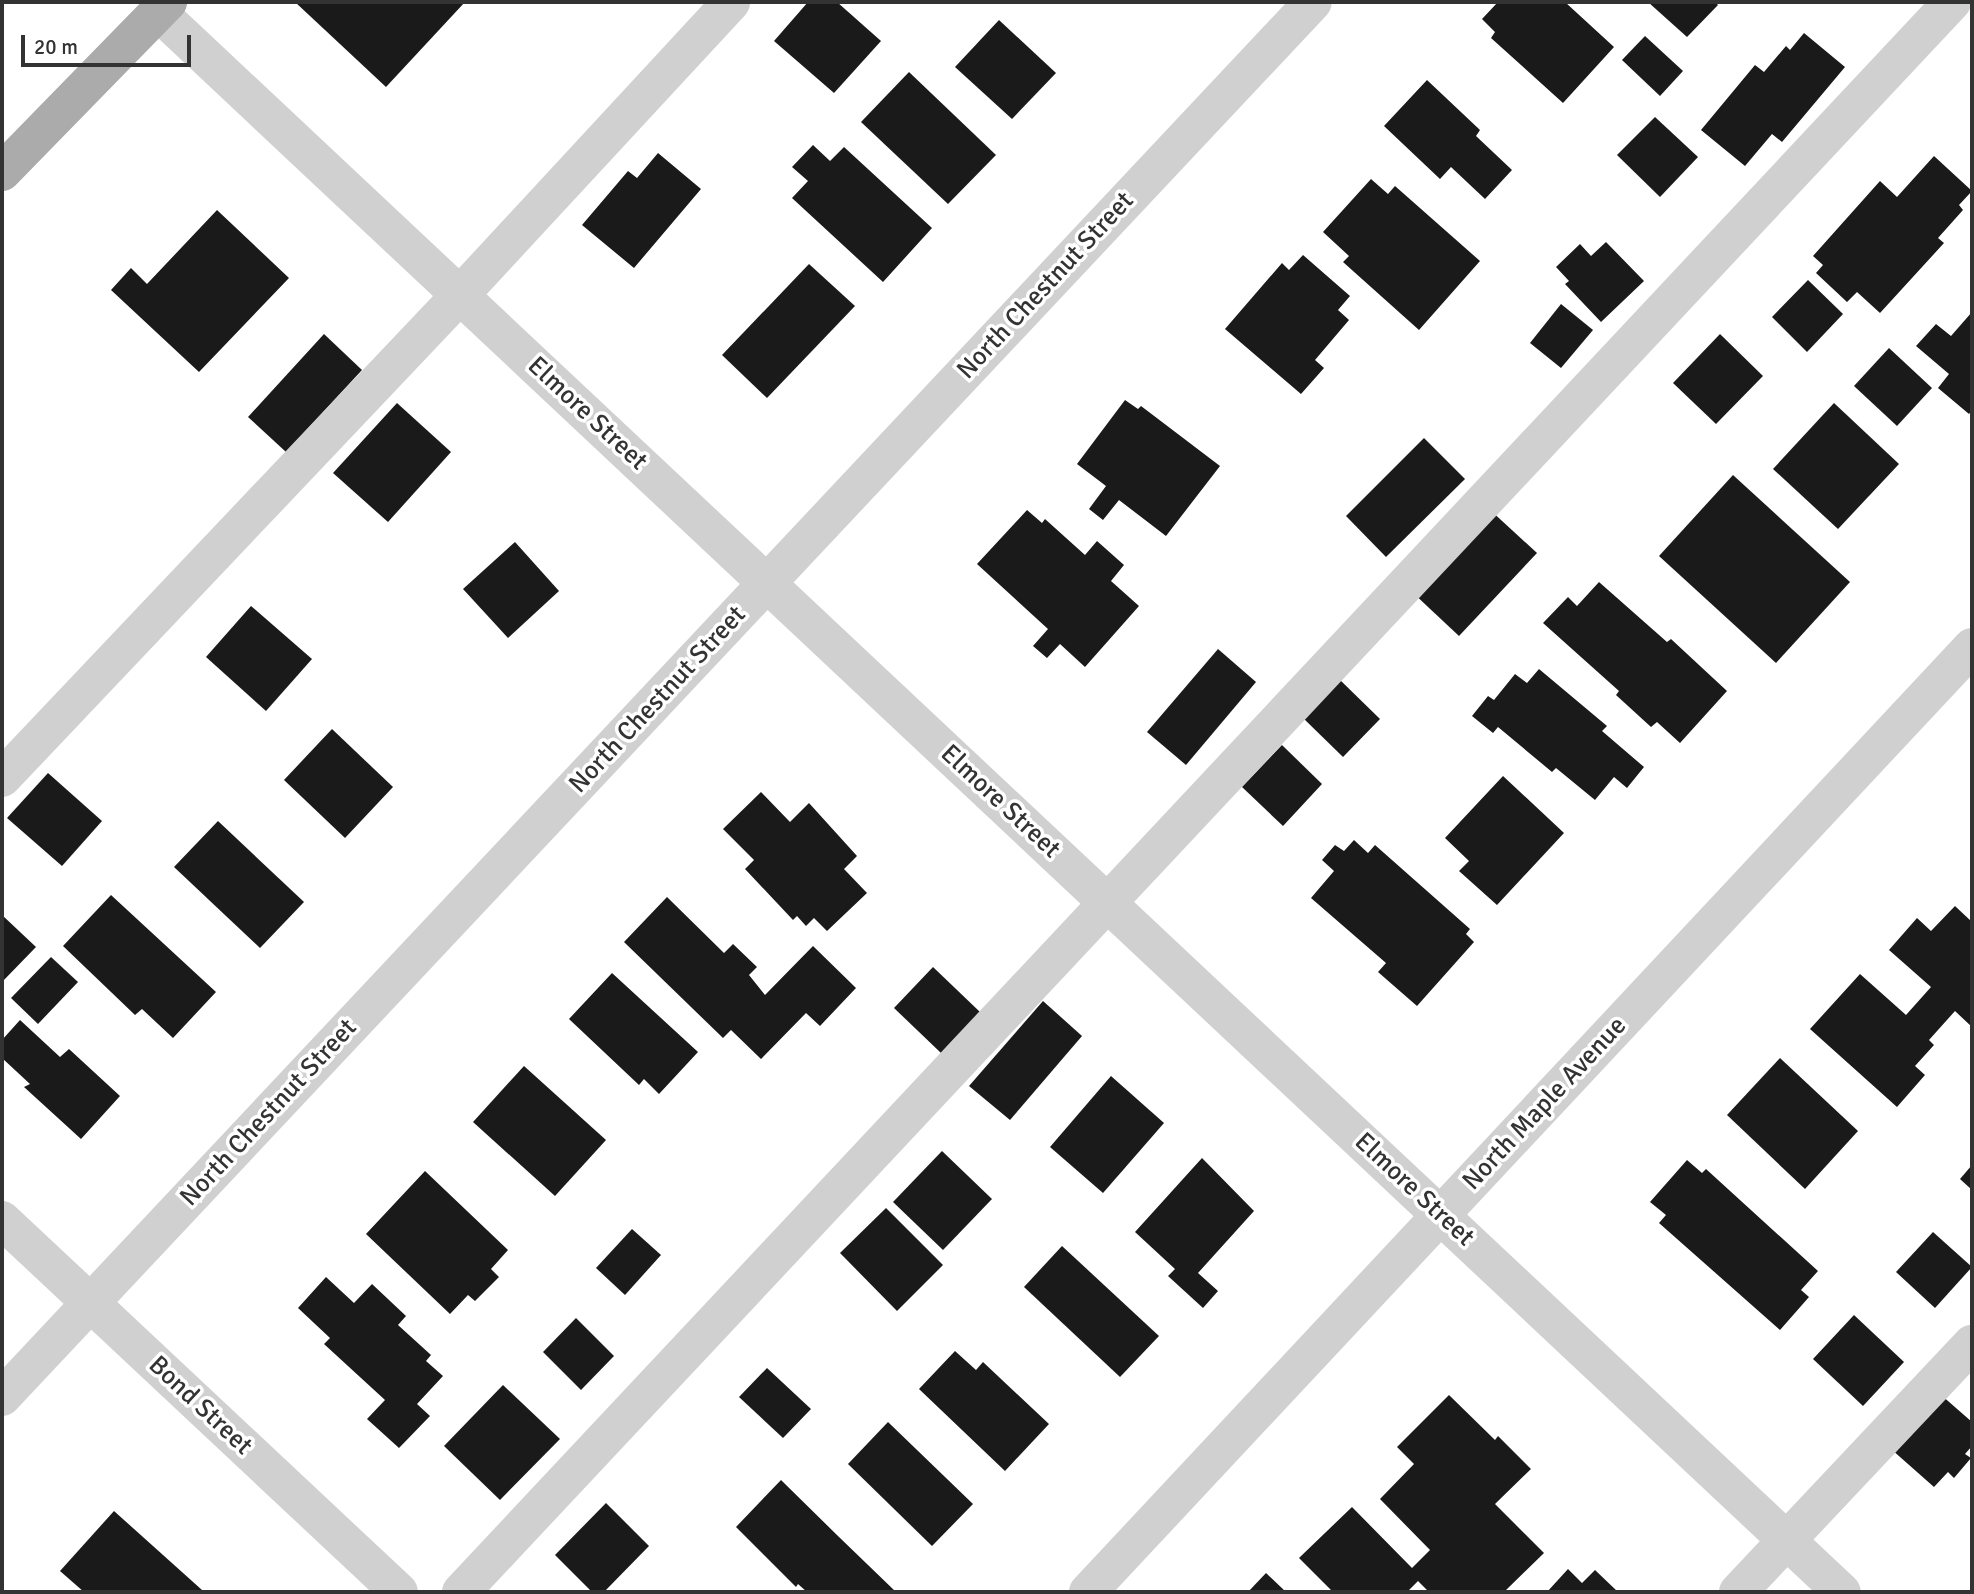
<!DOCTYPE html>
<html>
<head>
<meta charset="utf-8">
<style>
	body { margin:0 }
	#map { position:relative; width:1974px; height:1594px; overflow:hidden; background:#fff; font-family:Signika,sans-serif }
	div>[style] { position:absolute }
	.building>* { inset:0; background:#1a1a1a }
	.minor>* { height:38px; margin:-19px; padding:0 19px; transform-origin:19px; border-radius:19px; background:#d0d0d0 }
	.major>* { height:38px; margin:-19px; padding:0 19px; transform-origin:19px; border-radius:19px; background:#ababab }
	span { translate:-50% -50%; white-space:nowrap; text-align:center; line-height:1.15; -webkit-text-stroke:7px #fff; paint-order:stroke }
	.street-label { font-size:26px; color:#333 }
	.frame { position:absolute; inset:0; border:4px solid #333; pointer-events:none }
	.scale { position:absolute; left:21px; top:35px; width:170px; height:32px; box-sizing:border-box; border:4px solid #333; border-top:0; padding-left:9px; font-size:21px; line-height:24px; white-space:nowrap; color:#333; -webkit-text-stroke:5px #fff; paint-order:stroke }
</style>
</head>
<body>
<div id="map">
	<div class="building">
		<div style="clip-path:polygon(295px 2px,465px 2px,386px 87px)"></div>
		<div style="clip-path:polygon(808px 2px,837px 2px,881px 41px,834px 93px,774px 41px)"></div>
		<div style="clip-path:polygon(1498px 2px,1565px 2px,1614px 47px,1563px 103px,1491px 38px,1495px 32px,1482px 19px)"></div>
		<div style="clip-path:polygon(1648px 2px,1715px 2px,1718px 5px,1687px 37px)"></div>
		<div style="clip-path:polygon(999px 20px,1056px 73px,1012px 119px,955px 67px)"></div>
		<div style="clip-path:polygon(1804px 33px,1845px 67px,1782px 142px,1772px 134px,1745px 166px,1701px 130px,1755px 65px,1764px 72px,1786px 46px,1790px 50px)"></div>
		<div style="clip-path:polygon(1645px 36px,1683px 71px,1660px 96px,1622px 60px)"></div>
		<div style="clip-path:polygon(909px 72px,996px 155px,948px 204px,861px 122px)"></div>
		<div style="clip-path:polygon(1427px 80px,1480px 130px,1476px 136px,1512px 170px,1485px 199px,1451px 167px,1440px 179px,1384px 126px)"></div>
		<div style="clip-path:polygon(1655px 117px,1698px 157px,1660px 197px,1617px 155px)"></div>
		<div style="clip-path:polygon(813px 145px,830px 161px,844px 147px,932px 228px,883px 282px,792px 198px,808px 181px,792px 167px)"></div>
		<div style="clip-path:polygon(658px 153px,701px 189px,634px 268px,582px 225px,628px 171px,637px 178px)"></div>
		<div style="clip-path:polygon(1934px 156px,1972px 191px,1959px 205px,1963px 210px,1938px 238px,1944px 243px,1880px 313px,1857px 292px,1847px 302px,1816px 273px,1823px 265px,1813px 256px,1880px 181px,1897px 197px)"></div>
		<div style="clip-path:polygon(1371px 179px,1388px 194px,1395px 186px,1480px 261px,1419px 330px,1343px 262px,1349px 256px,1323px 232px)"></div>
		<div style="clip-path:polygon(217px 210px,289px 278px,199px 372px,111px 290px,131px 268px,147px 284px)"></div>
		<div style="clip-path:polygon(1606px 242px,1644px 281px,1601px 322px,1565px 284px,1569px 281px,1556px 267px,1580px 244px,1591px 256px)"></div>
		<div style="clip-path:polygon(1303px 255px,1350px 296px,1338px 310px,1349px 320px,1315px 360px,1324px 368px,1301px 394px,1225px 329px,1282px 263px,1289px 270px)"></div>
		<div style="clip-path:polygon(809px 264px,855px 306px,767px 398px,722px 355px)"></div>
		<div style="clip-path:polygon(1808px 280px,1843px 314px,1807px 352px,1772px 317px)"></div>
		<div style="clip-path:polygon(1561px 304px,1593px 330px,1561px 368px,1530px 343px)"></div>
		<div style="clip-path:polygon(1972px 312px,1972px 410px,1969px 414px,1938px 388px,1949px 374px,1916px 346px,1936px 324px,1951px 336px)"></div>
		<div style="clip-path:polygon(324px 334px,362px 370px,286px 452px,248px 417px)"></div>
		<div style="clip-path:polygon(1720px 334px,1763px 376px,1716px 424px,1673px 383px)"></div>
		<div style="clip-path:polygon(1889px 348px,1932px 388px,1897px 426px,1854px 386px)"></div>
		<div style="clip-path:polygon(1125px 400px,1138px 409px,1141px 406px,1220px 466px,1166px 536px,1119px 500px,1103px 520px,1089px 509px,1106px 486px,1077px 464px)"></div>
		<div style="clip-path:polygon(397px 403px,451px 452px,388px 522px,333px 473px)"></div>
		<div style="clip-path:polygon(1834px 403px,1899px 464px,1838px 529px,1773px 469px)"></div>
		<div style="clip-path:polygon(1424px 438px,1465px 479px,1386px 557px,1346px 516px)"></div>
		<div style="clip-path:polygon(1733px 475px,1850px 582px,1776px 663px,1659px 556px)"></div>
		<div style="clip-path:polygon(1488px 508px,1537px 553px,1459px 636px,1411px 591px)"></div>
		<div style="clip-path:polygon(1027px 510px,1042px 523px,1045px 519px,1085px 555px,1097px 541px,1124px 565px,1111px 581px,1139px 606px,1085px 667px,1060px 644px,1047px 658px,1033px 646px,1048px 629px,977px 564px)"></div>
		<div style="clip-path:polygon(515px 542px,559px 591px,508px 638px,463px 589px)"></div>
		<div style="clip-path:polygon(1599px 582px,1667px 642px,1671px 639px,1727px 691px,1680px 743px,1657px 722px,1651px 727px,1616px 695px,1619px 691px,1543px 623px,1568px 597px,1577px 606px)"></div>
		<div style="clip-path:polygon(251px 606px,312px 659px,266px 711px,206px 657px)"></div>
		<div style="clip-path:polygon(1218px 649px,1256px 682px,1186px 765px,1147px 732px)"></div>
		<div style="clip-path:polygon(1539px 669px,1607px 726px,1602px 731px,1644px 767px,1627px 788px,1614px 777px,1595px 800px,1556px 768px,1552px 772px,1498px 727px,1493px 733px,1472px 716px,1488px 696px,1494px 700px,1515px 674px,1527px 683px)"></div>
		<div style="clip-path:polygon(1338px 678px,1380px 719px,1343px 757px,1301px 716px)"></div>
		<div style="clip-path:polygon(332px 729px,393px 787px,345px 838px,284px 780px)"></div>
		<div style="clip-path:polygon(1282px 745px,1322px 784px,1283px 826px,1242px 787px)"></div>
		<div style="clip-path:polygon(48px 773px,102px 821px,62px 866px,7px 818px)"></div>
		<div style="clip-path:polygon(1503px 776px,1564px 833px,1497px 905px,1459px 871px,1469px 861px,1445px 838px)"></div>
		<div style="clip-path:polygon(761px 792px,790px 822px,809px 803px,857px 856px,844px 869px,867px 893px,827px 931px,814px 918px,806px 926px,797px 916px,793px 920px,745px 869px,754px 860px,723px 829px)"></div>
		<div style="clip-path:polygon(218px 821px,304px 902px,260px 948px,174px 867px)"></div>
		<div style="clip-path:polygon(1354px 840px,1368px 853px,1375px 845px,1470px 929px,1466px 934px,1474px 942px,1417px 1006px,1378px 972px,1386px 963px,1311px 898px,1334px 871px,1322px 860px,1335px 845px,1344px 851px)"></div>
		<div style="clip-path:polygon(111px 895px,216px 992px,173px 1038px,142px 1009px,135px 1015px,63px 946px)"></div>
		<div style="clip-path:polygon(667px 897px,724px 953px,733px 944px,757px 967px,749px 975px,765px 995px,813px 946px,856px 988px,820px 1026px,806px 1013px,761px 1059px,731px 1030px,723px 1038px,624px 942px)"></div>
		<div style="clip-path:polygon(1955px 906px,1972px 922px,1972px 1027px,1955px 1011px,1929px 1040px,1934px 1045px,1915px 1066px,1925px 1075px,1897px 1107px,1810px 1029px,1860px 974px,1906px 1015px,1931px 987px,1889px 950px,1917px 918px,1931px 931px)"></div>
		<div style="clip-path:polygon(2px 915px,36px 947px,2px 982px)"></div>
		<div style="clip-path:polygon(51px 957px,78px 982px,38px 1024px,11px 998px)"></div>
		<div style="clip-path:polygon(933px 967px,980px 1012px,941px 1053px,894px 1008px)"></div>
		<div style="clip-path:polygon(612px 973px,698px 1052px,659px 1094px,644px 1079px,639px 1085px,569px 1019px)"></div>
		<div style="clip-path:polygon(1043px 1001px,1082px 1036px,1010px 1120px,969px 1086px)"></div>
		<div style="clip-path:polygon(20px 1020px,60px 1057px,69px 1049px,120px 1096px,81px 1139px,24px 1087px,30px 1084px,2px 1058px,2px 1040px)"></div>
		<div style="clip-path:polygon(1780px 1058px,1858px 1131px,1805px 1189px,1727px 1115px)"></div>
		<div style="clip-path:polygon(524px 1066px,606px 1140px,555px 1196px,473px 1122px)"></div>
		<div style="clip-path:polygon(1111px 1076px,1164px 1123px,1103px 1193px,1050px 1147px)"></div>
		<div style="clip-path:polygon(942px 1151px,992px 1199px,943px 1250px,893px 1202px)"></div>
		<div style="clip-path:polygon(1202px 1158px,1254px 1211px,1198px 1273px,1218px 1291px,1203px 1308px,1168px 1276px,1175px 1269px,1135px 1232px)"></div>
		<div style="clip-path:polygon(1687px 1160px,1702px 1173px,1706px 1169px,1818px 1271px,1801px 1290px,1809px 1297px,1780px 1330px,1659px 1223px,1666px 1215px,1650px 1202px)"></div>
		<div style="clip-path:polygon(1972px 1165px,1972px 1190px,1960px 1179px)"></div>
		<div style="clip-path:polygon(425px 1171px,508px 1250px,491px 1269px,499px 1277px,475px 1301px,468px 1295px,450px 1314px,366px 1234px)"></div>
		<div style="clip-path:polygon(886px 1208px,943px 1265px,897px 1311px,840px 1253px)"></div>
		<div style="clip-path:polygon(632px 1229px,661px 1255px,625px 1295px,596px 1268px)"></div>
		<div style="clip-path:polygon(1933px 1232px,1972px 1267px,1935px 1308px,1896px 1272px)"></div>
		<div style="clip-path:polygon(1062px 1246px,1159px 1336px,1120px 1377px,1024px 1287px)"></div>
		<div style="clip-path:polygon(326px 1277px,354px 1303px,372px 1284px,406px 1316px,398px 1325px,431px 1355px,426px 1361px,443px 1376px,417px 1404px,430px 1416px,399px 1448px,367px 1419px,385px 1400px,324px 1344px,330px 1338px,298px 1308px)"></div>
		<div style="clip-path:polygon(1854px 1315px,1904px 1362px,1863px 1406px,1813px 1359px)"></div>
		<div style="clip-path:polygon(576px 1318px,614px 1356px,581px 1390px,543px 1352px)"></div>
		<div style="clip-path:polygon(955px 1351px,976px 1370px,983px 1362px,1049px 1424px,1005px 1471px,919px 1389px)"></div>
		<div style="clip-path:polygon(767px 1368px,811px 1409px,783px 1438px,739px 1397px)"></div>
		<div style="clip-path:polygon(503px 1385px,560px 1439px,500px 1500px,444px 1446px)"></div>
		<div style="clip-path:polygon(1940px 1394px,1972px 1422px,1972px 1446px,1965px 1454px,1971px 1458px,1954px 1478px,1948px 1472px,1934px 1487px,1891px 1449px)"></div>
		<div style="clip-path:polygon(1449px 1395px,1495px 1440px,1498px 1436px,1531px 1469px,1495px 1504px,1544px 1553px,1504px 1592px,1429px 1592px,1418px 1581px,1407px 1592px,1333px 1592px,1299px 1558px,1352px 1507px,1412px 1568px,1430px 1550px,1380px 1499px,1414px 1464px,1397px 1447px)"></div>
		<div style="clip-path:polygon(888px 1422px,973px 1504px,932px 1546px,848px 1464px)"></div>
		<div style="clip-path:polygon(781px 1480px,839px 1537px,896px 1592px,807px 1592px,798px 1584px,796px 1587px,736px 1527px)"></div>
		<div style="clip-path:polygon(606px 1503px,649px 1546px,604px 1592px,592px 1592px,555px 1555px)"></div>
		<div style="clip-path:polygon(114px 1511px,202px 1590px,200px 1592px,84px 1592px,60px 1571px)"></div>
		<div style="clip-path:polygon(1568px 1569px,1582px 1583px,1595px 1570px,1618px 1592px,1547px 1592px)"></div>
		<div style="clip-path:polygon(1266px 1573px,1286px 1592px,1248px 1592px)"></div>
	</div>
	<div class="minor">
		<div style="left:158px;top:12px;width:2309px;rotate:43.18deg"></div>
		<div style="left:2px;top:778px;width:666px;rotate:-46.52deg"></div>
		<div style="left:460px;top:295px;width:399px;rotate:-47.2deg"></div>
		<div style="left:2px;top:1220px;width:544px;rotate:43.14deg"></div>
		<div style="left:2px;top:1397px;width:1914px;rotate:-46.78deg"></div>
		<div style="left:461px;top:1592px;width:2180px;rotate:-46.84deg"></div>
		<div style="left:1088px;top:1592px;width:1294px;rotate:-46.91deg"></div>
		<div style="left:1738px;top:1592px;width:341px;rotate:-46.7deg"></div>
	</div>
	<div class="major">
		<div style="left:2px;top:172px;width:238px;rotate:-45.7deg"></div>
	</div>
	<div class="street-label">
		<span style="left:1046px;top:286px;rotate:-47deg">North Chestnut Street</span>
		<span style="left:587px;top:414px;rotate:43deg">Elmore Street</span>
		<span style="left:658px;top:700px;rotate:-47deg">North Chestnut Street</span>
		<span style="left:1000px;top:802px;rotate:43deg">Elmore Street</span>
		<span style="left:1545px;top:1104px;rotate:-47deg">North Maple Avenue</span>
		<span style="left:269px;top:1113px;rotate:-47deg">North Chestnut Street</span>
		<span style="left:1414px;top:1190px;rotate:43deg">Elmore Street</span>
		<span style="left:200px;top:1406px;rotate:43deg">Bond Street</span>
	</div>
	<div class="frame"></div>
	<div class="scale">20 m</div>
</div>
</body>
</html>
